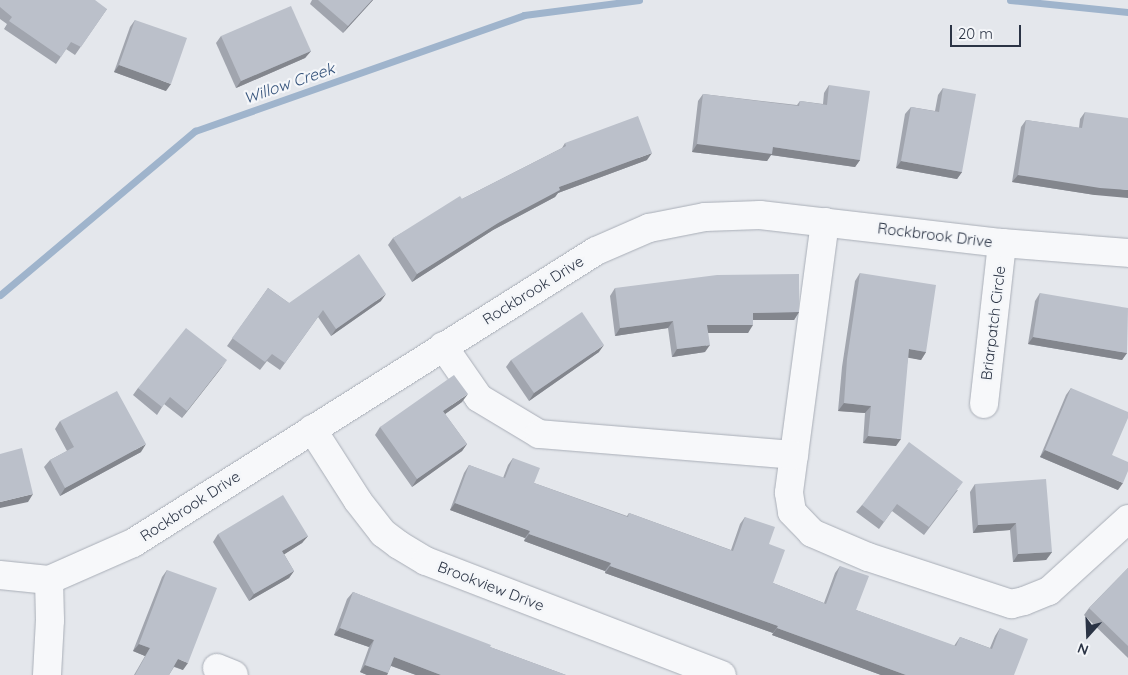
<!DOCTYPE html>
<html>
<head>
<meta charset="utf-8">
<style>
	body { margin:0 }
	#map { position:relative; width:1128px; height:675px; overflow:hidden; background:#e4e7ec; font-family:Quicksand,sans-serif }
	div>[style] { position:absolute }
	.stream>* { height:7px; margin:-3.5px; padding:0 3.5px; transform-origin:3.5px; border-radius:3.5px; background:#9fb4cc }
	.roads { filter:drop-shadow(0 0 1px #a9aeb7) drop-shadow(0 0 1px #a9aeb7) }
	.minor>* { height:28px; margin:-14px; padding:0 14px; transform-origin:14px; border-radius:14px; background:#f7f8fa }
	.wall>* { inset:0; background:#a1a5ae }
	.shaded-wall>* { inset:0; background:#83868d }
	.building>* { inset:0; background:#bbc0ca }
	span { translate:-50% -50%; white-space:nowrap; text-align:center; line-height:1.15; -webkit-text-stroke:4.5px #f4f6f9; paint-order:stroke }
	.street-label { font-size:15px; color:#2b3445 }
	.water-label { font-size:16px; color:#34527a; font-style:italic }
	.north { position:absolute; left:1063px; top:610px; width:50px; height:50px; -webkit-text-stroke:4px #f4f6f9; paint-order:stroke; rotate:200deg; font-size:14px; font-weight:700; line-height:20px; text-align:center; color:#2b3445 }
	.north::after { content:''; display:block; margin:auto; width:18px; height:22px; background:#2b3445; clip-path:polygon(50% 0,100% 100%,50% 72%,0 100%) }
	.scale { position:absolute; left:950px; top:25px; width:71px; height:22px; box-sizing:border-box; border:2px solid #2b3445; border-top:0; padding-left:6px; font-size:15px; line-height:18px; white-space:nowrap; color:#2b3445; -webkit-text-stroke:4px #f4f6f9; paint-order:stroke }
</style>
</head>
<body>
<div id="map">
	<div class="stream">
		<div style="left:1010px;top:0;width:119px;rotate:5.8deg"></div>
		<div style="left:0;top:295px;width:255px;rotate:-40.1deg"></div>
		<div style="left:195px;top:131px;width:349px;rotate:-19.4deg"></div>
		<div style="left:524px;top:15px;width:116px;rotate:-7.4deg"></div>
	</div>
	<div class="roads">
		<div class="minor">
			<div style="left:825px;top:222px;width:273px;rotate:97.6deg"></div>
			<div style="left:789px;top:493px;width:19px;rotate:81deg"></div>
			<div style="left:792px;top:512px;width:29px;rotate:46deg"></div>
			<div style="left:812px;top:533px;width:61px;rotate:23.2deg"></div>
			<div style="left:868px;top:557px;width:151px;rotate:18.2deg"></div>
			<div style="left:1011px;top:604px;width:13px;rotate:-13deg"></div>
			<div style="left:1024px;top:601px;width:27px;rotate:-22deg"></div>
			<div style="left:1049px;top:591px;width:107px;rotate:-42.3deg"></div>
			<div style="left:443px;top:346px;width:63px;rotate:55.3deg"></div>
			<div style="left:479px;top:398px;width:70px;rotate:31deg"></div>
			<div style="left:539px;top:434px;width:256px;rotate:4.7deg"></div>
			<div style="left:984px;top:404px;width:162px;rotate:-83.6deg"></div>
			<div style="left:312px;top:429px;width:85px;rotate:57.4deg"></div>
			<div style="left:358px;top:501px;width:41px;rotate:52deg"></div>
			<div style="left:383px;top:533px;width:20px;rotate:37deg"></div>
			<div style="left:399px;top:545px;width:31px;rotate:31deg"></div>
			<div style="left:426px;top:561px;width:317px;rotate:21.1deg"></div>
			<div style="left:0;top:575px;width:49px;rotate:5.8deg"></div>
			<div style="left:49px;top:580px;width:92px;rotate:-23.8deg"></div>
			<div style="left:133px;top:543px;width:547px;rotate:-32.24deg"></div>
			<div style="left:596px;top:251px;width:58px;rotate:-23.5deg"></div>
			<div style="left:649px;top:228px;width:57px;rotate:-11.1deg"></div>
			<div style="left:705px;top:217px;width:55px;rotate:-2.1deg"></div>
			<div style="left:760px;top:215px;width:244px;rotate:6.6deg"></div>
			<div style="left:1002px;top:243px;width:126px;rotate:4.5deg"></div>
			<div style="left:217px;top:668px;width:18px;rotate:22deg"></div>
			<div style="left:47px;top:675px;width:55px;rotate:-86.9deg"></div>
			<div style="left:50px;top:620px;width:40px;rotate:-91.4deg"></div>
		</div>
	</div>
	<div class="wall">
		<div style="clip-path:polygon(0 0,107px 9px,75px 55px,66px 49px,56px 64px,4px 29px,7px 24px,0 19px)"></div>
		<div style="clip-path:polygon(312px 0,373px 0,343px 33px,310px 4px)"></div>
		<div style="clip-path:polygon(135px 20px,166px 91px,114px 72px,130px 27px)"></div>
		<div style="clip-path:polygon(221px 36px,311px 51px,305px 58px,236px 88px,216px 43px)"></div>
		<div style="clip-path:polygon(829px 85px,860px 160px,855px 167px,771px 155px,767px 161px,692px 152px,698px 101px,703px 94px,797px 105px,800px 101px,823px 104px,824px 93px)"></div>
		<div style="clip-path:polygon(943px 88px,962px 172px,957px 179px,896px 168px,905px 114px,911px 107px,935px 111px,938px 95px)"></div>
		<div style="clip-path:polygon(1085px 112px,1095px 195px,1012px 182px,1021px 127px,1026px 120px,1079px 128px,1080px 119px)"></div>
		<div style="clip-path:polygon(565px 143px,647px 160px,558px 193px,555px 197px,493px 230px,412px 282px,388px 245px,393px 238px,462px 199px,562px 148px)"></div>
		<div style="clip-path:polygon(860px 273px,926px 352px,921px 360px,908px 357px,896px 446px,863px 443px,865px 413px,838px 411px,842px 367px,855px 281px)"></div>
		<div style="clip-path:polygon(268px 288px,289px 303px,381px 301px,331px 336px,318px 317px,280px 370px,267px 361px,260px 370px,227px 346px)"></div>
		<div style="clip-path:polygon(615px 288px,799px 312px,794px 320px,753px 320px,748px 333px,708px 333px,705px 352px,672px 357px,668px 328px,615px 336px,610px 296px)"></div>
		<div style="clip-path:polygon(1040px 293px,1127px 353px,1122px 360px,1028px 344px,1035px 301px)"></div>
		<div style="clip-path:polygon(599px 352px,529px 401px,506px 367px,511px 360px)"></div>
		<div style="clip-path:polygon(222px 367px,182px 418px,164px 404px,157px 415px,133px 395px,138px 388px)"></div>
		<div style="clip-path:polygon(1071px 388px,1112px 455px,1118px 490px,1040px 457px,1066px 395px)"></div>
		<div style="clip-path:polygon(462px 402px,445px 414px,467px 444px,462px 451px,412px 487px,375px 435px,380px 427px)"></div>
		<div style="clip-path:polygon(60px 421px,141px 452px,60px 496px,44px 467px,50px 460px,67px 451px,55px 429px)"></div>
		<div style="clip-path:polygon(513px 458px,534px 483px,627px 516px,629px 513px,731px 550px,740px 524px,745px 517px,769px 544px,773px 583px,824px 603px,835px 573px,840px 566px,856px 610px,954px 646px,960px 637px,990px 648px,995px 636px,1000px 628px,1014px 675px,881px 675px,772px 635px,773px 633px,605px 573px,605px 571px,524px 541px,525px 538px,450px 510px,464px 473px,469px 465px,503px 478px,508px 465px)"></div>
		<div style="clip-path:polygon(975px 484px,1052px 552px,1046px 560px,1013px 562px,1010px 530px,973px 533px,970px 492px)"></div>
		<div style="clip-path:polygon(958px 490px,924px 535px,892px 511px,879px 529px,856px 512px,862px 505px)"></div>
		<div style="clip-path:polygon(218px 534px,308px 536px,302px 543px,284px 554px,294px 571px,289px 578px,249px 601px,213px 542px)"></div>
		<div style="clip-path:polygon(1128px 568px,1128px 658px,1084px 615px,1089px 608px)"></div>
		<div style="clip-path:polygon(167px 570px,183px 670px,174px 667px,169px 675px,134px 675px,145px 656px,133px 651px,162px 577px)"></div>
		<div style="clip-path:polygon(353px 592px,490px 647px,566px 675px,416px 675px,391px 666px,387px 675px,367px 675px,360px 672px,369px 647px,334px 635px,347px 599px)"></div>
	</div>
	<div class="shaded-wall">
		<div style="clip-path:polygon(372px 0,373px 0,343px 33px,348px 26px)"></div>
		<div style="clip-path:polygon(311px 51px,305px 58px,236px 88px,241px 81px)"></div>
		<div style="clip-path:polygon(119px 65px,171px 84px,166px 91px,114px 72px)"></div>
		<div style="clip-path:polygon(697px 144px,773px 147px,860px 160px,855px 167px,771px 155px,767px 161px,692px 152px)"></div>
		<div style="clip-path:polygon(652px 153px,647px 160px,558px 193px,555px 197px,493px 230px,412px 282px,417px 274px,498px 223px,559px 187px)"></div>
		<div style="clip-path:polygon(901px 161px,962px 172px,957px 179px,896px 168px)"></div>
		<div style="clip-path:polygon(1018px 175px,1128px 190px,1128px 198px,1095px 195px,1012px 182px)"></div>
		<div style="clip-path:polygon(386px 294px,381px 301px,331px 336px,336px 329px)"></div>
		<div style="clip-path:polygon(799px 312px,794px 320px,748px 320px,753px 313px)"></div>
		<div style="clip-path:polygon(673px 321px,668px 328px,615px 336px,620px 328px)"></div>
		<div style="clip-path:polygon(707px 325px,753px 325px,748px 333px,702px 333px)"></div>
		<div style="clip-path:polygon(1033px 337px,1127px 353px,1122px 360px,1028px 344px)"></div>
		<div style="clip-path:polygon(604px 345px,599px 352px,529px 401px,534px 393px)"></div>
		<div style="clip-path:polygon(710px 345px,705px 352px,672px 357px,677px 349px)"></div>
		<div style="clip-path:polygon(909px 349px,926px 352px,921px 360px,904px 357px)"></div>
		<div style="clip-path:polygon(227px 360px,222px 367px,182px 418px,187px 411px)"></div>
		<div style="clip-path:polygon(468px 394px,462px 402px,438px 419px,443px 411px)"></div>
		<div style="clip-path:polygon(844px 403px,871px 406px,865px 413px,838px 411px)"></div>
		<div style="clip-path:polygon(868px 436px,901px 439px,896px 446px,863px 443px)"></div>
		<div style="clip-path:polygon(146px 444px,141px 452px,60px 496px,65px 488px)"></div>
		<div style="clip-path:polygon(467px 444px,462px 451px,412px 487px,417px 479px)"></div>
		<div style="clip-path:polygon(1045px 450px,1123px 483px,1118px 490px,1040px 457px)"></div>
		<div style="clip-path:polygon(33px 494px,28px 502px,0 508px,0 502px)"></div>
		<div style="clip-path:polygon(455px 503px,530px 531px,525px 538px,450px 510px)"></div>
		<div style="clip-path:polygon(1016px 523px,1010px 530px,973px 533px,978px 525px)"></div>
		<div style="clip-path:polygon(529px 534px,611px 563px,605px 571px,524px 541px)"></div>
		<div style="clip-path:polygon(308px 536px,302px 543px,277px 559px,282px 551px)"></div>
		<div style="clip-path:polygon(1052px 552px,1046px 560px,1013px 562px,1018px 554px)"></div>
		<div style="clip-path:polygon(610px 566px,778px 626px,773px 633px,605px 573px)"></div>
		<div style="clip-path:polygon(294px 571px,289px 578px,249px 601px,254px 594px)"></div>
		<div style="clip-path:polygon(340px 628px,374px 640px,369px 647px,334px 635px)"></div>
		<div style="clip-path:polygon(777px 628px,906px 675px,881px 675px,772px 635px)"></div>
		<div style="clip-path:polygon(139px 644px,150px 648px,145px 656px,133px 651px)"></div>
		<div style="clip-path:polygon(394px 657px,441px 675px,416px 675px,389px 665px)"></div>
		<div style="clip-path:polygon(178px 659px,188px 663px,183px 670px,173px 666px)"></div>
		<div style="clip-path:polygon(365px 665px,388px 673px,387px 675px,367px 675px,360px 672px)"></div>
	</div>
	<div class="building">
		<div style="clip-path:polygon(0 0,95px 0,107px 9px,81px 47px,71px 42px,61px 57px,9px 21px,12px 17px,0 7px)"></div>
		<div style="clip-path:polygon(318px 0,372px 0,348px 26px)"></div>
		<div style="clip-path:polygon(291px 6px,311px 51px,241px 81px,221px 36px)"></div>
		<div style="clip-path:polygon(135px 20px,187px 38px,171px 84px,119px 65px)"></div>
		<div style="clip-path:polygon(829px 85px,870px 91px,860px 160px,773px 147px,772px 154px,697px 144px,703px 94px,799px 106px,800px 101px,827px 105px)"></div>
		<div style="clip-path:polygon(943px 88px,976px 94px,962px 172px,901px 161px,911px 107px,939px 112px)"></div>
		<div style="clip-path:polygon(1085px 112px,1128px 118px,1128px 190px,1100px 188px,1018px 175px,1026px 120px,1082px 128px)"></div>
		<div style="clip-path:polygon(638px 116px,652px 153px,559px 187px,560px 190px,498px 223px,417px 274px,393px 238px,460px 196px,462px 199px,566px 146px,565px 143px)"></div>
		<div style="clip-path:polygon(359px 254px,386px 294px,336px 329px,323px 310px,285px 363px,272px 354px,265px 362px,232px 338px,268px 288px,289px 303px)"></div>
		<div style="clip-path:polygon(860px 273px,936px 285px,926px 352px,909px 349px,901px 439px,868px 436px,871px 406px,844px 403px,847px 359px)"></div>
		<div style="clip-path:polygon(799px 274px,799px 312px,753px 313px,753px 325px,707px 325px,710px 345px,677px 349px,673px 321px,620px 328px,615px 288px,717px 275px)"></div>
		<div style="clip-path:polygon(1040px 293px,1128px 308px,1127px 353px,1033px 337px)"></div>
		<div style="clip-path:polygon(582px 312px,604px 345px,534px 393px,511px 360px)"></div>
		<div style="clip-path:polygon(186px 328px,227px 360px,187px 411px,170px 397px,162px 407px,138px 388px)"></div>
		<div style="clip-path:polygon(454px 375px,468px 394px,443px 411px,467px 444px,417px 479px,380px 427px)"></div>
		<div style="clip-path:polygon(1071px 388px,1128px 412px,1128px 418px,1112px 455px,1128px 462px,1128px 471px,1123px 483px,1045px 450px)"></div>
		<div style="clip-path:polygon(117px 391px,146px 444px,65px 488px,50px 460px,74px 447px,60px 421px)"></div>
		<div style="clip-path:polygon(909px 442px,963px 482px,929px 527px,897px 504px,884px 522px,862px 505px)"></div>
		<div style="clip-path:polygon(22px 448px,33px 494px,0 502px,0 454px)"></div>
		<div style="clip-path:polygon(513px 458px,540px 468px,534px 483px,628px 517px,629px 513px,733px 551px,745px 517px,775px 527px,769px 544px,785px 550px,773px 583px,826px 604px,840px 566px,869px 576px,856px 610px,956px 646px,960px 637px,992px 649px,1000px 628px,1028px 639px,1014px 675px,906px 675px,777px 628px,778px 626px,610px 566px,611px 563px,529px 534px,530px 531px,455px 503px,469px 465px,505px 478px)"></div>
		<div style="clip-path:polygon(1046px 479px,1052px 552px,1018px 554px,1016px 523px,978px 525px,975px 484px)"></div>
		<div style="clip-path:polygon(283px 495px,308px 536px,282px 551px,294px 571px,254px 594px,218px 534px)"></div>
		<div style="clip-path:polygon(1128px 568px,1128px 646px,1089px 608px)"></div>
		<div style="clip-path:polygon(167px 570px,217px 588px,188px 663px,178px 659px,169px 675px,135px 675px,150px 648px,139px 644px)"></div>
		<div style="clip-path:polygon(353px 592px,491px 645px,490px 647px,566px 675px,441px 675px,394px 657px,388px 673px,365px 665px,374px 640px,340px 628px)"></div>
	</div>
	<div class="street-label">
		<span style="left:935px;top:235px;rotate:7deg">Rockbrook Drive</span>
		<span style="left:533px;top:290px;rotate:-32deg">Rockbrook Drive</span>
		<span style="left:993px;top:323px;rotate:-83deg">Briarpatch Circle</span>
		<span style="left:190px;top:506px;rotate:-33deg">Rockbrook Drive</span>
		<span style="left:491px;top:586px;rotate:21deg">Brookview Drive</span>
	</div>
	<div class="water-label">
		<span style="left:289px;top:83px;rotate:-19deg">Willow Creek</span>
	</div>
	<div class="north">N</div>
	<div class="scale">20 m</div>
</div>
</body>
</html>
